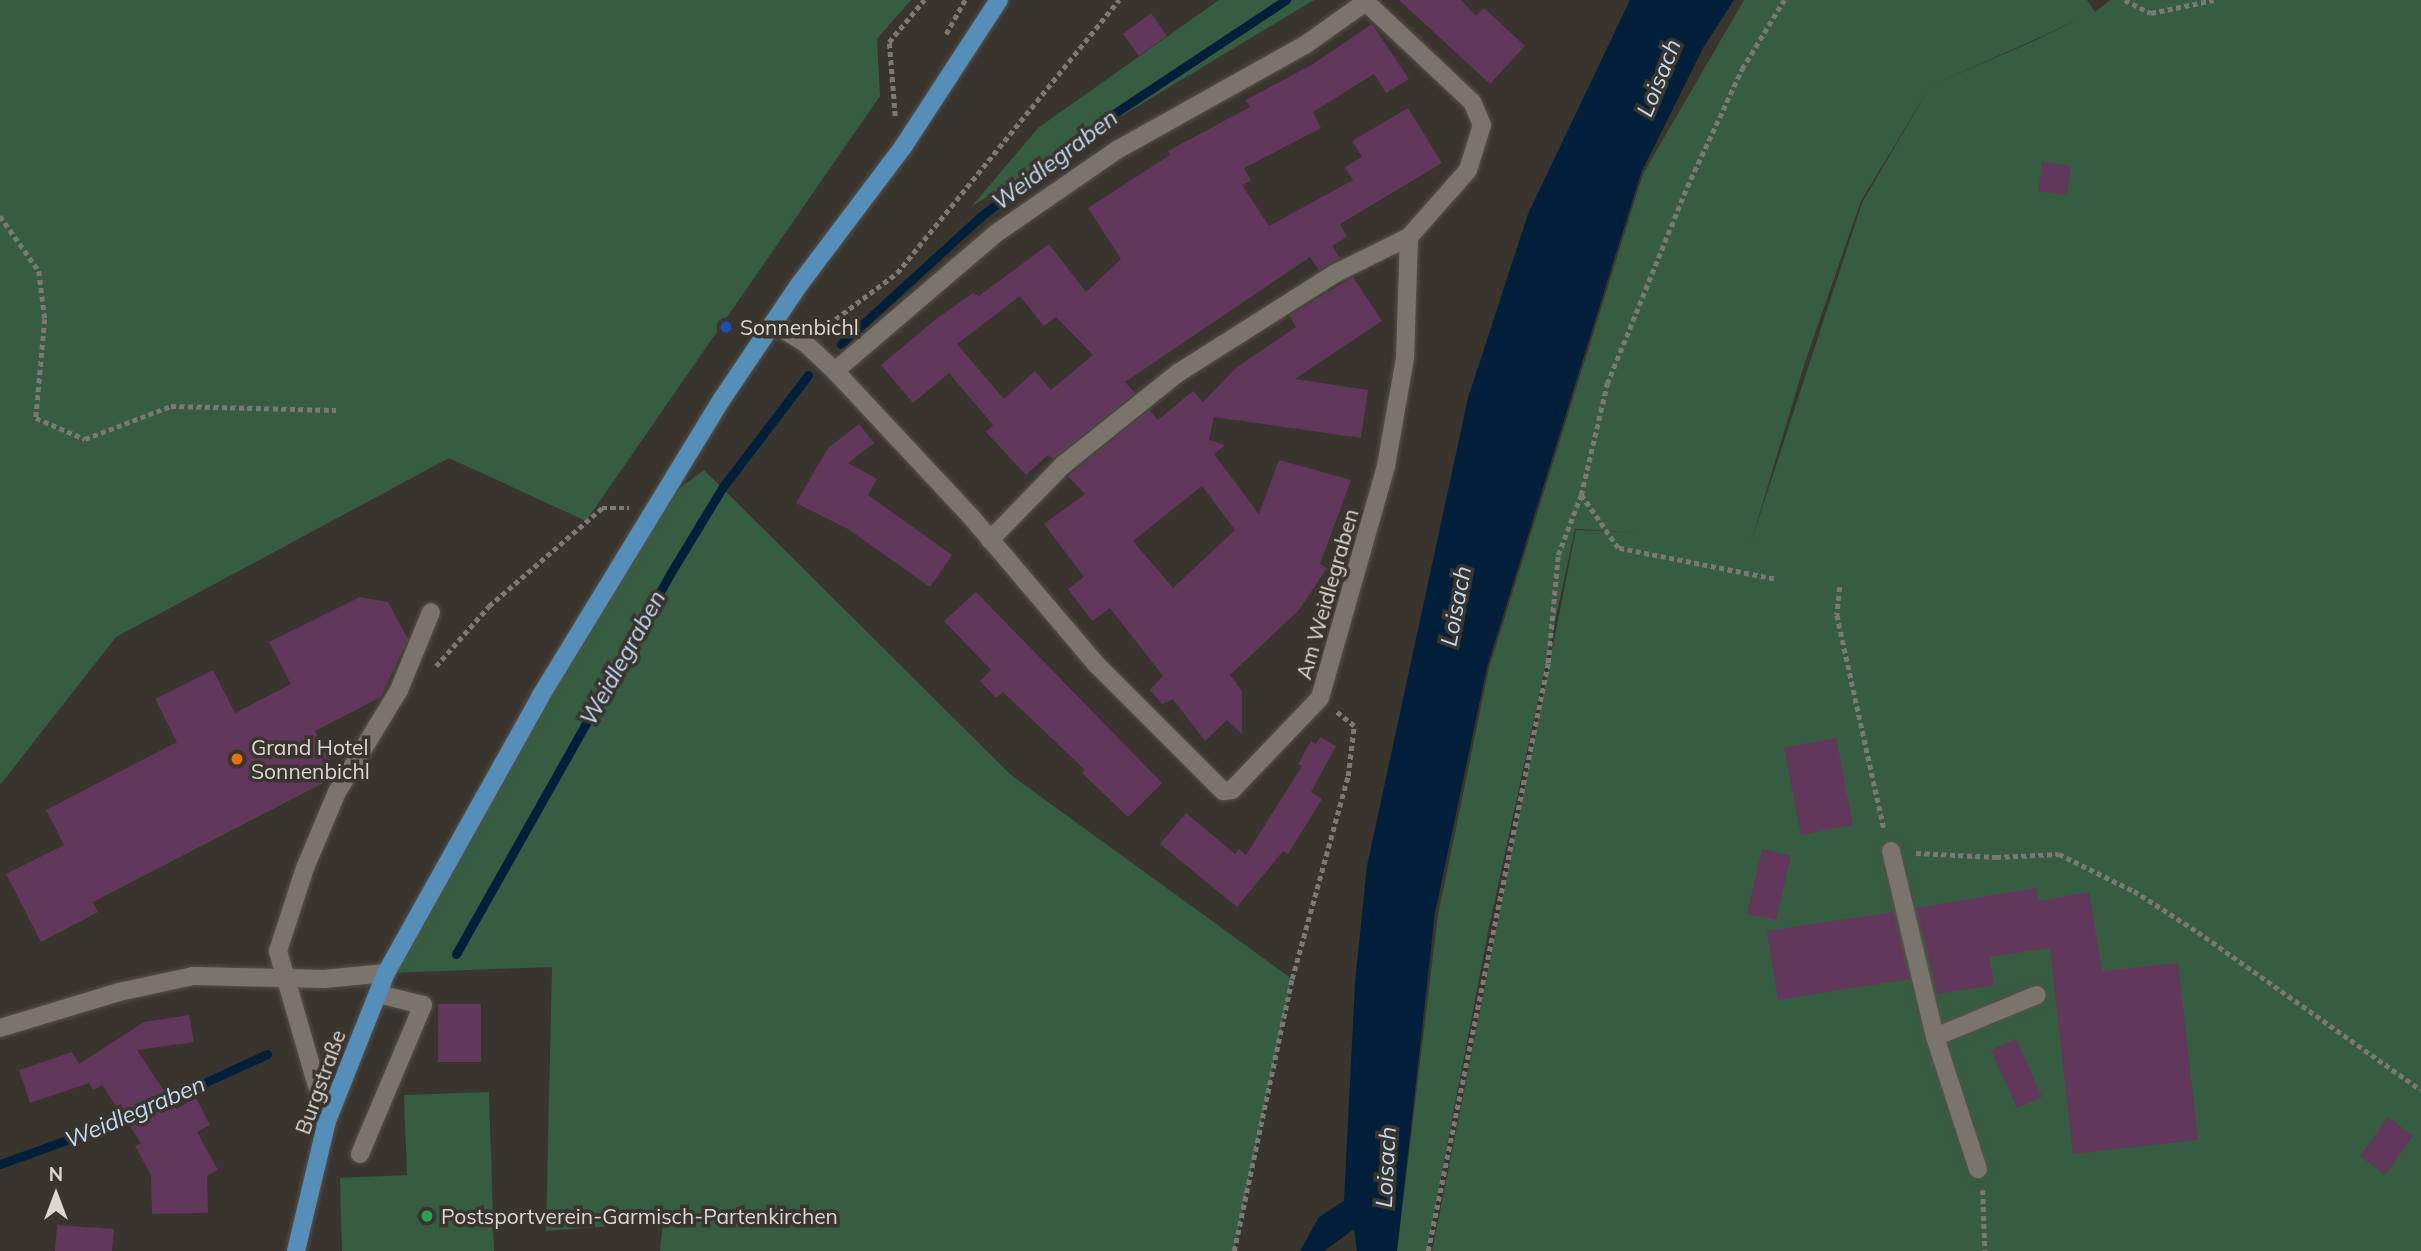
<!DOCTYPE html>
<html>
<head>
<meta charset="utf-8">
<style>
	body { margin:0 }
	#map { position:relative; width:2421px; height:1251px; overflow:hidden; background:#39342e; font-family:Mulish,sans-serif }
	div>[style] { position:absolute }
	.green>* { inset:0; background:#365d41 }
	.water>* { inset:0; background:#001f3a }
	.stream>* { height:9px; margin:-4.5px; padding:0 4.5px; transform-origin:4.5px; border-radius:4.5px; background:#001f3a }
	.building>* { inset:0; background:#61375b }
	.path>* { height:4.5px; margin-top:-2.25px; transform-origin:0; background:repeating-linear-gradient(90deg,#7c7873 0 5px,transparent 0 8.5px) }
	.roads { filter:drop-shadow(0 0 2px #54514b) drop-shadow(0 0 2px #54514b) }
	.minor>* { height:18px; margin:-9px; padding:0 9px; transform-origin:9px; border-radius:9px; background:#7a746d }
	.major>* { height:18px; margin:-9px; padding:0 9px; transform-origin:9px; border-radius:9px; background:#558eb9 }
	.dots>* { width:19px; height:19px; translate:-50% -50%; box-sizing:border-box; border:4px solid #39342e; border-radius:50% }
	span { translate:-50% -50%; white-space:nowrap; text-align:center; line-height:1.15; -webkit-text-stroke:7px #39342e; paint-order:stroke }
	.poi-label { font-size:21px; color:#dbd8d4 }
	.left { translate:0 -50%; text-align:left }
	.street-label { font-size:21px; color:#dbd8d4 }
	.water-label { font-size:23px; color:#c0daf2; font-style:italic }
	.north { position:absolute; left:21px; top:1160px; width:70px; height:70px; -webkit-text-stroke:5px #39342e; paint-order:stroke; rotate:0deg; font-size:19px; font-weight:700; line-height:28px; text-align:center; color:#dbd8d4 }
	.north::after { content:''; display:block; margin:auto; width:24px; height:32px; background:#dbd8d4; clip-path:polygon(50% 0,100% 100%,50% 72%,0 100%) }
</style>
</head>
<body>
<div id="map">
	<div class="green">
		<div style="clip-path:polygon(0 0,911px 0,877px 39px,880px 96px,586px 521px,449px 458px,116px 637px,0 785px)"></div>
		<div style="clip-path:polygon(1219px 0,1314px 0,972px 206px,1038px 128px)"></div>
		<div style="clip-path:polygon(evenodd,1744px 0,2087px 0,2095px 12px,2110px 0,2421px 0,2421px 1251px,1432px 1251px,1576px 530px,1639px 533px,1575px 529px,1488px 932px,1427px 1251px,1397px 1251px,1438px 915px,1489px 668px,1643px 174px,1744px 0,2083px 17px,2034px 41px,1930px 86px,2034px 40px,2083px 17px,1744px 0,1928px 90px,1862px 203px,1751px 542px,1805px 362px,1861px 201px,1928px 90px)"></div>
		<div style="clip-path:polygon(704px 470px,1011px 775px,1292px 979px,1234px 1251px,660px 1251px,663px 1222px,546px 1231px,552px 967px,387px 973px,655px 507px)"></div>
		<div style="clip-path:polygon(489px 1092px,494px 1251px,342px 1251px,340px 1178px,407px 1175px,404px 1095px)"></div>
	</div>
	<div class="water">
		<div style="clip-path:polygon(1630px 0,1734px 0,1703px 48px,1641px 173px,1487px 667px,1435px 913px,1397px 1251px,1357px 1251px,1354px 1229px,1324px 1251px,1300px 1251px,1319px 1217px,1344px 1201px,1355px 983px,1367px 866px,1468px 398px,1528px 214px)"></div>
	</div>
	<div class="stream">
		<div style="left:841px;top:344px;width:188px;rotate:-42.4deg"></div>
		<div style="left:980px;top:217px;width:170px;rotate:-37.6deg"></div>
		<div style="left:1115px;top:113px;width:205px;rotate:-33.5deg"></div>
		<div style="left:456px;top:954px;width:436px;rotate:-60.6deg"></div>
		<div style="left:670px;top:574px;width:100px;rotate:-58.8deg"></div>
		<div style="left:722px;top:488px;width:142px;rotate:-52.7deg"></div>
		<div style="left:158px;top:1104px;width:120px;rotate:-24.6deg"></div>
		<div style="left:0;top:1164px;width:145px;rotate:-19.8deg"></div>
	</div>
	<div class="building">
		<div style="clip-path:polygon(1399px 0,1461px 0,1476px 16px,1484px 8px,1525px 46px,1490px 84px)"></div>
		<div style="clip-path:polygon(1151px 13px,1167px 36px,1139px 56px,1123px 34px)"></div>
		<div style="clip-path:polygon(evenodd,1372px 24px,1409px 79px,1386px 93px,1374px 74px,1313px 112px,1321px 128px,1244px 168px,1251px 181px,1242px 185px,1269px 226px,1353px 180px,1345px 167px,1362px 157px,1352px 141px,1408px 108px,1442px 163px,1340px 224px,1347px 237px,1332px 246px,1340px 258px,1319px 270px,1310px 257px,1125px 382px,1135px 393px,1053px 459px,1048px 455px,1026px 475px,986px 432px,993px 425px,949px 373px,913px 403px,881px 365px,936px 319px,973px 293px,979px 296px,1049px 244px,1086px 292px,1121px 259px,1088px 208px,1170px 155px,1168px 151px,1250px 107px,1246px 100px,1313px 64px,1372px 24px,1020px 296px,1044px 326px,1056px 317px,1093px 355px,1051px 390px,1035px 371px,1004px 399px,957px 344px,1020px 296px)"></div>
		<div style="clip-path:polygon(2042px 162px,2071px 166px,2067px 195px,2038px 191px)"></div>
		<div style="clip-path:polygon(evenodd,1353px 277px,1382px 321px,1295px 379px,1368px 390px,1361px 438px,1214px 417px,1209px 440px,1225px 445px,1214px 454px,1259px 514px,1279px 460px,1351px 480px,1320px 564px,1327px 568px,1299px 610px,1230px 675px,1242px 691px,1242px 734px,1227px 720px,1205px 741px,1173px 699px,1162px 704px,1150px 690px,1163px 676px,1110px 608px,1092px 621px,1068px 589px,1084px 577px,1044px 524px,1085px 494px,1068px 476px,1149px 410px,1158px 420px,1193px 391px,1203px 402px,1237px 367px,1296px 327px,1289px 316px,1353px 277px,1202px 486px,1235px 530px,1173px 588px,1133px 541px,1202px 486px)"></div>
		<div style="clip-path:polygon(859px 424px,874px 443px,848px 463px,877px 479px,868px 495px,952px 555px,930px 587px,848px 529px,796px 503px,828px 448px)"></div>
		<div style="clip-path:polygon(976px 592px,1162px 783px,1128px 817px,1082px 773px,1085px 770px,1003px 692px,996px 698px,980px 681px,991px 670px,944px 621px)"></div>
		<div style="clip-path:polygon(360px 597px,388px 602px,408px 639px,381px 697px,315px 731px,336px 772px,331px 779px,93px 902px,98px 912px,41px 942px,6px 874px,64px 845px,46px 810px,177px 742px,155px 699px,213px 670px,235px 713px,291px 684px,269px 642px)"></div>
		<div style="clip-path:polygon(1320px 737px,1336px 746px,1311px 792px,1322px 799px,1288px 854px,1283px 851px,1237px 907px,1160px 844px,1186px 813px,1235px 854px,1239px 849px,1246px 855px,1302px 766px,1298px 764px,1311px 741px,1316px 744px)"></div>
		<div style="clip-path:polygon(1836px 738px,1853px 825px,1801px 835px,1784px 748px)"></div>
		<div style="clip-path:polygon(1762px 849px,1791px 856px,1776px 920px,1747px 914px)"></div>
		<div style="clip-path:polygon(2036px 888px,2038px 901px,2089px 892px,2102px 971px,2178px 963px,2198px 1140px,2073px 1154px,2050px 948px,1989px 957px,1994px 985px,1937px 994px,1916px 908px)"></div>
		<div style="clip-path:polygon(1894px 912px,1910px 979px,1778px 1000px,1767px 931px)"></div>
		<div style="clip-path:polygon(438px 1004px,481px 1004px,481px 1062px,438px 1062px)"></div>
		<div style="clip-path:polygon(189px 1015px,194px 1042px,137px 1050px,176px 1109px,196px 1098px,210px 1125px,197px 1132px,218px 1170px,207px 1176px,208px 1213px,152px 1214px,151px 1175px,135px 1146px,141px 1143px,102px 1085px,93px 1090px,89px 1083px,30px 1103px,19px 1070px,72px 1052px,79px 1064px,144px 1022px)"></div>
		<div style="clip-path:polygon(2016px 1039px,2042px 1097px,2017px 1108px,1991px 1050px)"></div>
		<div style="clip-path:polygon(2388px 1117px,2413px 1136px,2385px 1175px,2360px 1156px)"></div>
		<div style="clip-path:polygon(57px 1225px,114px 1229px,112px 1251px,55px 1251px)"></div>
	</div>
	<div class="path">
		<div style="left:2125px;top:0;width:29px;rotate:27deg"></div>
		<div style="left:2151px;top:13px;width:64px;rotate:-11.7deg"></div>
		<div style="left:946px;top:34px;width:39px;rotate:-61deg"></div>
		<div style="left:895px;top:116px;width:74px;rotate:-94.6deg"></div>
		<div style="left:889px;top:42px;width:55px;rotate:-50.2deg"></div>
		<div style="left:0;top:216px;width:67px;rotate:54.7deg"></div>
		<div style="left:39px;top:271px;width:48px;rotate:82.9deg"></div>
		<div style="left:45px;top:319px;width:99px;rotate:95.2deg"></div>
		<div style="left:36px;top:418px;width:53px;rotate:23.2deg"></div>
		<div style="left:85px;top:439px;width:92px;rotate:-21deg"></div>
		<div style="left:171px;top:406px;width:165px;rotate:1.4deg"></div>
		<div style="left:822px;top:329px;width:94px;rotate:-36.7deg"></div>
		<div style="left:897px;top:273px;width:352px;rotate:-50.9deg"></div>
		<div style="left:1774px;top:579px;width:159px;rotate:-168.8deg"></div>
		<div style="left:1618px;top:548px;width:65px;rotate:-124.9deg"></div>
		<div style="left:1581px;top:495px;width:114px;rotate:-76.8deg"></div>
		<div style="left:1607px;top:384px;width:213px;rotate:-67.9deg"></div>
		<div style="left:1687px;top:187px;width:130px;rotate:-65deg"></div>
		<div style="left:1742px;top:69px;width:81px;rotate:-58.7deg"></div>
		<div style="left:1840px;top:587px;width:28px;rotate:96deg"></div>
		<div style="left:1837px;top:615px;width:219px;rotate:77.6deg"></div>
		<div style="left:436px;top:666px;width:80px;rotate:-48.5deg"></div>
		<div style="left:489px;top:606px;width:150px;rotate:-40.9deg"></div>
		<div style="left:602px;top:508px;width:27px"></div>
		<div style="left:1916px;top:853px;width:80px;rotate:2.9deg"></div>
		<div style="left:1996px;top:857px;width:63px;rotate:-2.7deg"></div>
		<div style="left:2059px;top:854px;width:84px;rotate:26.3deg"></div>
		<div style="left:2134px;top:891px;width:76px;rotate:32.6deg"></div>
		<div style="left:2198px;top:932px;width:273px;rotate:35.3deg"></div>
		<div style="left:1983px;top:1190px;width:61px;rotate:88.1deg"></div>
		<div style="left:1234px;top:1251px;width:278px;rotate:-78deg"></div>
		<div style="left:1292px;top:979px;width:211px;rotate:-74.6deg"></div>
		<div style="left:1348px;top:776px;width:50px;rotate:-83.2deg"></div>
		<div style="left:1354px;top:726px;width:22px;rotate:-141deg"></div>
		<div style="left:1428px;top:1251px;width:600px;rotate:-78.47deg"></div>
		<div style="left:1548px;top:663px;width:108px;rotate:-84.7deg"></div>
		<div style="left:1558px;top:555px;width:64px;rotate:-69deg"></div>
	</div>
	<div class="roads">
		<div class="minor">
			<div style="left:773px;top:323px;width:38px;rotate:32deg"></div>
			<div style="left:805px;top:343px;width:41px;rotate:43deg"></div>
			<div style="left:835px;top:371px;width:202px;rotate:47deg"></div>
			<div style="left:973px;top:519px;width:192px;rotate:49.7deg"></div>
			<div style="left:1097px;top:665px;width:178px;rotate:45deg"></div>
			<div style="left:1223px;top:791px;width:9px;rotate:-6deg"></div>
			<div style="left:1232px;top:790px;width:127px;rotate:-46.3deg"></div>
			<div style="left:1320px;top:698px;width:241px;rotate:-74.1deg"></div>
			<div style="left:1386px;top:466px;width:110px;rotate:-80deg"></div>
			<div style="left:1405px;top:358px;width:121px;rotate:-88.1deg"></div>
			<div style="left:1409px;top:237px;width:89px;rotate:-48.6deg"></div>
			<div style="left:1468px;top:170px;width:47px;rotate:-72.7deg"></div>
			<div style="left:1482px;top:125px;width:25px;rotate:-113deg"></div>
			<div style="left:1472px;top:102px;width:146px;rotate:-136.7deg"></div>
			<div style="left:835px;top:371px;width:214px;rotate:-40.5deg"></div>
			<div style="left:998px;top:232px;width:145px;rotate:-34.6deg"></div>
			<div style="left:1117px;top:150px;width:215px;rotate:-29.2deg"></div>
			<div style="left:1305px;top:45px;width:77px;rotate:-35.5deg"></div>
			<div style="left:990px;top:540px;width:105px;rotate:-45.8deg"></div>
			<div style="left:1063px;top:465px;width:147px;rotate:-38.7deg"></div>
			<div style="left:1178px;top:373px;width:185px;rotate:-32.4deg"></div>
			<div style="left:1334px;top:274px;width:84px;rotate:-26.3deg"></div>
			<div style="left:1891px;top:851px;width:191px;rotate:76.7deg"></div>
			<div style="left:1935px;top:1037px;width:110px;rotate:-22.4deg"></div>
			<div style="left:0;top:1028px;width:124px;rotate:-16.8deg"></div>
			<div style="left:119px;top:992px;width:76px;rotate:-12.2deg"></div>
			<div style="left:193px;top:976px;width:131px;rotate:1.3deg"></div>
			<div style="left:324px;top:979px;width:62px;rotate:-5.5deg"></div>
			<div style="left:1935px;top:1037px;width:139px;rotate:72deg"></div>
			<div style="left:327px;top:1121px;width:177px;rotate:-106.1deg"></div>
			<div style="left:278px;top:951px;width:87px;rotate:-72deg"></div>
			<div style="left:305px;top:868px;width:82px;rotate:-67.2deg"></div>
			<div style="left:337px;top:792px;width:119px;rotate:-58.7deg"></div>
			<div style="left:399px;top:690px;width:84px;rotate:-67.7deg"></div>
			<div style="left:360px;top:1154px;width:162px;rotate:-67.1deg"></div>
			<div style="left:423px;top:1005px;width:46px;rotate:-166.3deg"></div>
		</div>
		<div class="major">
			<div style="left:296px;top:1251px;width:134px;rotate:-76.6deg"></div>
			<div style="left:327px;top:1121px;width:159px;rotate:-68.3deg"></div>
			<div style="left:386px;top:973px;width:316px;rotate:-60.8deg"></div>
			<div style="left:540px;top:697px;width:349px;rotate:-58.6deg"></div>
			<div style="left:722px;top:399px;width:138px;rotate:-56deg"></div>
			<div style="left:799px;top:285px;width:173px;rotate:-53deg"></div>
			<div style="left:903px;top:147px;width:176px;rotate:-56.9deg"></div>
		</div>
	</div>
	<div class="dots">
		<div style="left:726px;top:327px;background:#1a4fb4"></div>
		<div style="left:237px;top:759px;background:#e8710a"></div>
		<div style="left:427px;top:1216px;background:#2e9e5b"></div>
	</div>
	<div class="poi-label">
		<span class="left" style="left:740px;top:327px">Sonnenbichl</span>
		<span class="left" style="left:251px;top:759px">Grand Hotel<br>Sonnenbichl</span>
		<span class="left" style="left:441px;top:1216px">Postsportverein-Garmisch-Partenkirchen</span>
	</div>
	<div class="street-label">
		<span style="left:1327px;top:594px;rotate:-74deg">Am Weidlegraben</span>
		<span style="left:320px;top:1082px;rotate:-70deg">Burgstraße</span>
	</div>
	<div class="water-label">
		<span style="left:1659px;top:78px;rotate:-68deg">Loisach</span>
		<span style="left:1055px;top:160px;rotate:-37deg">Weidlegraben</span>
		<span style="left:1456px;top:606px;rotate:-79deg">Loisach</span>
		<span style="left:623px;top:658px;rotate:-61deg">Weidlegraben</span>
		<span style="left:135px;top:1112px;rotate:-23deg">Weidlegraben</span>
		<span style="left:1386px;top:1167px;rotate:-87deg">Loisach</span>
	</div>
	<div class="north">N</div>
</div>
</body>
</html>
